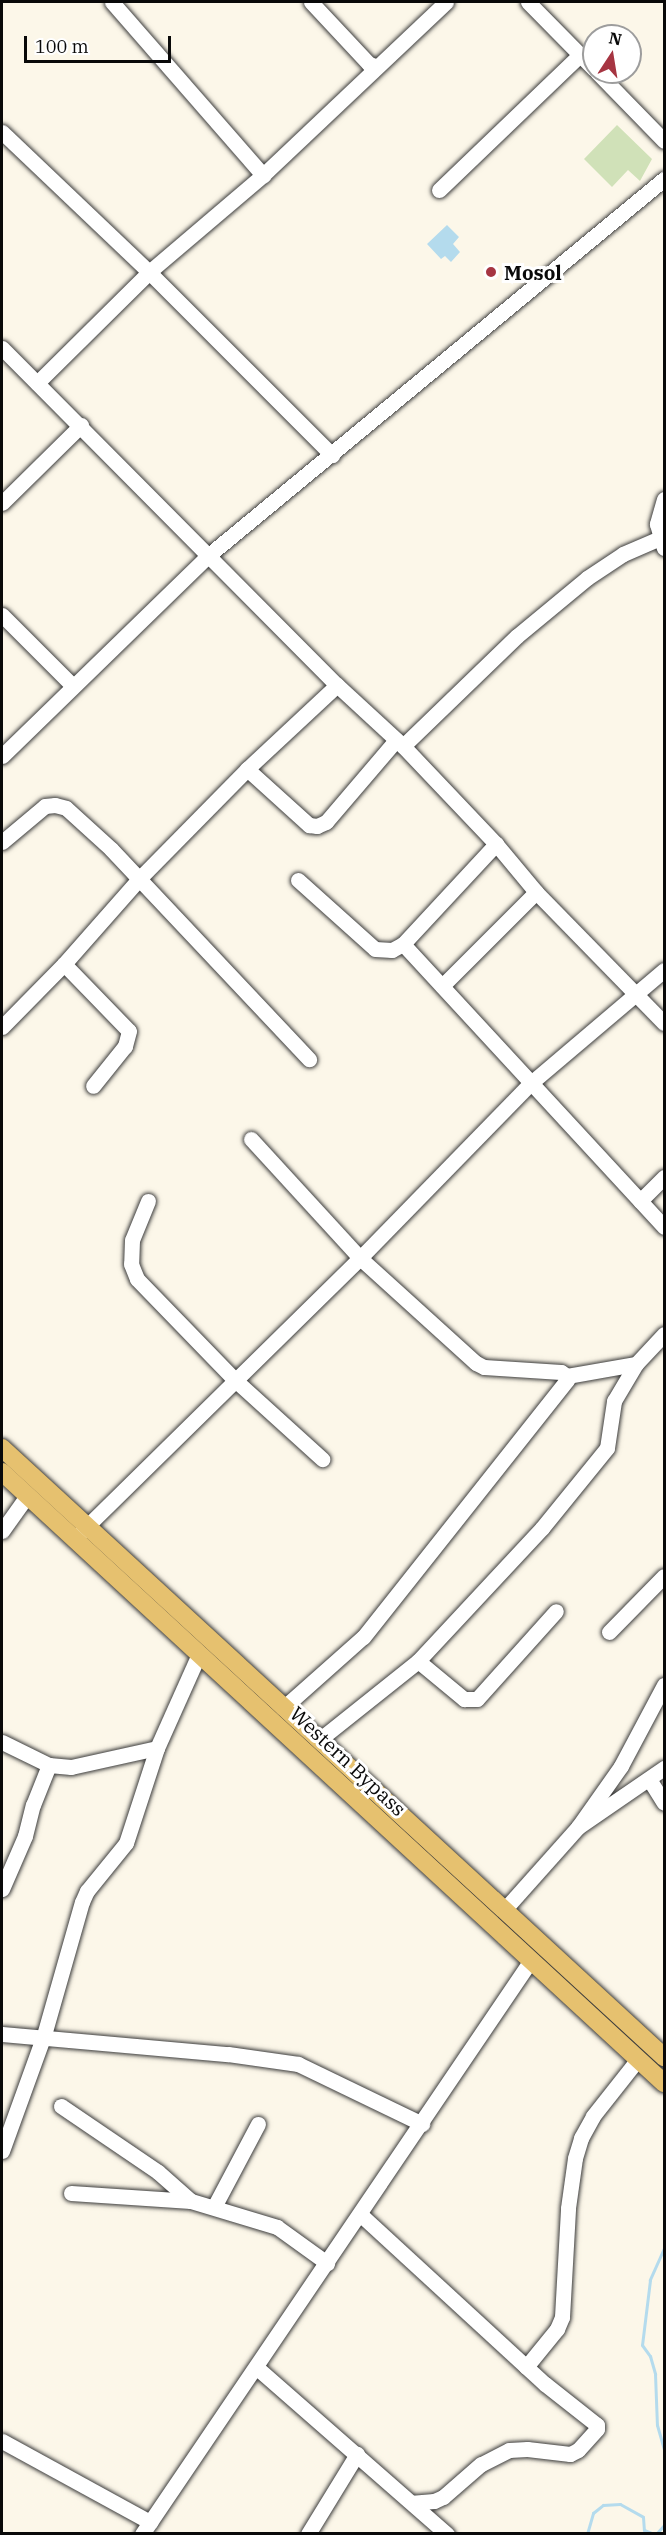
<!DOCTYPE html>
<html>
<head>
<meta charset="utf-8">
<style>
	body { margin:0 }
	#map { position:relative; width:666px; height:2535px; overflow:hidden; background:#fcf7e9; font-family:"IBM Plex Serif",serif }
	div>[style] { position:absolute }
	.green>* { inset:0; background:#d0e1b8 }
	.water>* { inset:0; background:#b4dbed }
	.stream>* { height:3px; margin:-1.5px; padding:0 1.5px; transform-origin:1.5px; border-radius:1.5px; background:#b4dbed }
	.roads { filter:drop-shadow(0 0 2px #3c3c3c) drop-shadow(0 0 2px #3c3c3c) }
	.minor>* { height:15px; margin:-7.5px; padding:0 7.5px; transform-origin:7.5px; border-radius:7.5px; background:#fff }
	.major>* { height:18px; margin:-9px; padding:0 9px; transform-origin:9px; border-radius:9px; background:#e6c16f }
	.dots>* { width:16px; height:16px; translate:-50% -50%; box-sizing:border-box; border:3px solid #fff; border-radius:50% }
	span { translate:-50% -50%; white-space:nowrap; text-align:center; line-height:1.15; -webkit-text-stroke:6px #fff; paint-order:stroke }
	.poi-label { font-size:20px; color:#090909; font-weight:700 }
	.left { translate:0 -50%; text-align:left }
	.street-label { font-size:20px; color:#090909 }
	.frame { position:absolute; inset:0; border:3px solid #090909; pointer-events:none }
	.north { position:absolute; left:582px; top:24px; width:60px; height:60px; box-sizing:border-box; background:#fff; border:2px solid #9d9d9d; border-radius:50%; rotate:12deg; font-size:16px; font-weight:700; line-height:24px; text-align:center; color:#090909 }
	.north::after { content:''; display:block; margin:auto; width:21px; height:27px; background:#a63542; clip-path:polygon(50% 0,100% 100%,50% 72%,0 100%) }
	.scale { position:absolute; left:24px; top:36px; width:147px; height:27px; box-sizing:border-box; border:3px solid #090909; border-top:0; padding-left:8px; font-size:18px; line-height:21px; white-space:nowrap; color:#090909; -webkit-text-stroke:4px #fff; paint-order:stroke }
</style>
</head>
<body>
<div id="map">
	<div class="green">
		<div style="clip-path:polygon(617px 125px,652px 159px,640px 181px,628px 170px,612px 187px,584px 159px)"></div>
	</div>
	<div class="water">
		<div style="clip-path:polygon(447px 225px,459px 237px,453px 244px,460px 252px,451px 262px,445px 256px,441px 259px,427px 244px)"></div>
	</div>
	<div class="stream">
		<div style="left:664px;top:2248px;width:35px;rotate:114deg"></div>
		<div style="left:650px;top:2280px;width:65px;rotate:97deg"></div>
		<div style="left:642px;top:2345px;width:14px;rotate:54deg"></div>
		<div style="left:650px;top:2356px;width:19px;rotate:74deg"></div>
		<div style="left:655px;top:2374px;width:51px;rotate:87.8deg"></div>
		<div style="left:657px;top:2425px;width:26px;rotate:74deg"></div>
		<div style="left:587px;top:2534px;width:22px;rotate:-74deg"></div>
		<div style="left:593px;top:2513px;width:13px;rotate:-39deg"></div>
		<div style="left:603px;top:2505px;width:17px;rotate:-3deg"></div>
		<div style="left:620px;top:2504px;width:26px;rotate:29deg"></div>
		<div style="left:643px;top:2517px;width:13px;rotate:86deg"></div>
		<div style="left:644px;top:2530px;width:11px;rotate:22deg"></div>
		<div style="left:656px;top:2534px;width:12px;rotate:-48deg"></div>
	</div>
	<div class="roads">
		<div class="minor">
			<div style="left:112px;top:2px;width:230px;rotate:48.9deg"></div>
			<div style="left:311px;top:2px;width:85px;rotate:46.9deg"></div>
			<div style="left:369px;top:64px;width:6px;rotate:18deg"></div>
			<div style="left:528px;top:2px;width:94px;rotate:45.4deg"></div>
			<div style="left:597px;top:72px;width:96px;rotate:45.8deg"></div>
			<div style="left:2px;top:132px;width:203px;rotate:43.6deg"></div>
			<div style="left:149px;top:272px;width:259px;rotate:45deg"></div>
			<div style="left:439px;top:190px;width:195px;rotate:-43.8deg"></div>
			<div style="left:2px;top:348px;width:475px;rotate:45.2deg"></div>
			<div style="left:337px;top:685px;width:90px;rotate:42.7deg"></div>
			<div style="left:403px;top:746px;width:135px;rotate:46.5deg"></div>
			<div style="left:496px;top:844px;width:62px;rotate:50.2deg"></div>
			<div style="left:536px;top:892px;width:183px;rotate:45.7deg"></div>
			<div style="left:37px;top:383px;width:158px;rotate:-44.7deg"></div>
			<div style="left:149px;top:272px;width:150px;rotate:-40.4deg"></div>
			<div style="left:263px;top:175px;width:252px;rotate:-43.4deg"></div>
			<div style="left:664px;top:499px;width:26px;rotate:106deg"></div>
			<div style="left:657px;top:524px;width:25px;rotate:74deg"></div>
			<div style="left:2px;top:503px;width:111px;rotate:-44.6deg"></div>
			<div style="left:2px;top:615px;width:100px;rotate:45deg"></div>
			<div style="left:403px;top:746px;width:158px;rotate:-44deg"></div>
			<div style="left:517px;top:636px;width:91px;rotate:-39.6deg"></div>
			<div style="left:587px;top:578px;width:43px;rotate:-33.7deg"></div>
			<div style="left:623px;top:554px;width:40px;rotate:-23.4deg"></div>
			<div style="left:2px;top:756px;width:290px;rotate:-44.2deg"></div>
			<div style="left:210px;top:554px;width:589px;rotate:-39.56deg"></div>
			<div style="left:247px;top:769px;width:84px;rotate:42.1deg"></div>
			<div style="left:309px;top:825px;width:8px;rotate:7deg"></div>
			<div style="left:317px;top:826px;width:10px;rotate:-24deg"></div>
			<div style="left:326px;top:822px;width:108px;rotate:-49.5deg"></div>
			<div style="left:2px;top:842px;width:56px;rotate:-39.9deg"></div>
			<div style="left:45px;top:806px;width:10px;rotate:-6deg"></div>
			<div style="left:55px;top:805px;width:11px;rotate:15deg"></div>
			<div style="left:66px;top:808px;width:61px;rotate:42.3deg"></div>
			<div style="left:111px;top:849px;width:289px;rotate:46.7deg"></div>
			<div style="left:298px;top:880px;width:103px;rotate:41.9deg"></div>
			<div style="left:375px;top:949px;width:17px;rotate:3deg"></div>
			<div style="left:392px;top:950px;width:13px;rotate:-29deg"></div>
			<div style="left:403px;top:944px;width:385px;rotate:47.3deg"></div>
			<div style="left:403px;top:944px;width:137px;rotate:-47.1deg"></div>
			<div style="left:64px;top:964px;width:93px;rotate:45.9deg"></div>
			<div style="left:129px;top:1031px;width:16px;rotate:105deg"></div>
			<div style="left:125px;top:1046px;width:51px;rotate:128.7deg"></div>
			<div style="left:442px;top:986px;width:133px;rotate:-45deg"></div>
			<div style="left:2px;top:1027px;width:88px;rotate:-45.5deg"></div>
			<div style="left:64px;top:964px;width:112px;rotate:-48.6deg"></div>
			<div style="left:138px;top:880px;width:156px;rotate:-45.5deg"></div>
			<div style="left:247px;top:769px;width:123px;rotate:-43deg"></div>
			<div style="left:251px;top:1139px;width:161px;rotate:47.5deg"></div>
			<div style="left:360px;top:1258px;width:156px;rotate:42.2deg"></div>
			<div style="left:476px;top:1363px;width:9px;rotate:27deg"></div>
			<div style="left:484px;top:1367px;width:77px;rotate:3.7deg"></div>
			<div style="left:561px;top:1372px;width:7px;rotate:34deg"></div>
			<div style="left:567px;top:1376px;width:4px;rotate:90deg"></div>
			<div style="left:567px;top:1380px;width:328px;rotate:128.4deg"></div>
			<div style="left:363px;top:1637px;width:107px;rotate:138.4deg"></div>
			<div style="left:148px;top:1201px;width:42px;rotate:112.3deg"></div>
			<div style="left:132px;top:1240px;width:24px;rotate:92deg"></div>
			<div style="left:131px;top:1264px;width:16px;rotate:68deg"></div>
			<div style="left:137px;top:1279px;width:141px;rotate:45.9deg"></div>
			<div style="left:235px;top:1380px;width:118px;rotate:42.2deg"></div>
			<div style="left:640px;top:1201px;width:34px;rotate:-45deg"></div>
			<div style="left:567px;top:1376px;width:70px;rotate:-9.9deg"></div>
			<div style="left:2px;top:1531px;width:43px;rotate:-54.5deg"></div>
			<div style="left:79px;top:1534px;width:394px;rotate:-44.5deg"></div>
			<div style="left:360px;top:1258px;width:246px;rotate:-45.7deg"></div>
			<div style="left:532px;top:1082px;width:173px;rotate:-40.3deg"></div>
			<div style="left:609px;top:1632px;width:78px;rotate:-45.5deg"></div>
			<div style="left:418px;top:1661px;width:60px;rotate:39.6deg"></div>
			<div style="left:464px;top:1699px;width:13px"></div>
			<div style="left:477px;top:1699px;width:118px;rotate:-48.1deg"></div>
			<div style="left:664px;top:1685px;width:92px;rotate:118deg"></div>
			<div style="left:621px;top:1766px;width:75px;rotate:125.2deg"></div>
			<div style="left:578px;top:1827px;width:104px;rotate:-34.5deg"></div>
			<div style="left:319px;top:1740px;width:127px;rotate:-38.6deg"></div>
			<div style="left:418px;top:1661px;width:182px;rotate:-47deg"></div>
			<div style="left:542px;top:1528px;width:103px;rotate:-50.9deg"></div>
			<div style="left:607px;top:1448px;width:48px;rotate:-81.5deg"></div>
			<div style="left:614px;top:1401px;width:43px;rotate:-59.3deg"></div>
			<div style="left:636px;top:1364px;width:41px;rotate:-47deg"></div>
			<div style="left:2px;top:1742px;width:52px;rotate:26.1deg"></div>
			<div style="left:49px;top:1765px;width:22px;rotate:5deg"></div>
			<div style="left:71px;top:1767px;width:88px;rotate:-12.5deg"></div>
			<div style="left:157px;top:1748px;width:103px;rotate:-65.9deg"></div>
			<div style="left:649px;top:1779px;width:28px;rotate:58deg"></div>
			<div style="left:2px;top:1889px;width:58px;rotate:-66.5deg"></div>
			<div style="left:25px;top:1836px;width:32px;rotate:-76deg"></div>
			<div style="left:33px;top:1805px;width:43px;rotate:-68.2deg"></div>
			<div style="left:505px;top:1909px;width:110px;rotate:-48.3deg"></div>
			<div style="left:2px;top:2034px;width:227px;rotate:5.1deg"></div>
			<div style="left:228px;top:2054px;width:71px;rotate:8.1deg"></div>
			<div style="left:298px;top:2064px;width:138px;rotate:25.8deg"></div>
			<div style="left:61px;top:2106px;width:117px;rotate:34.2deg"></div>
			<div style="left:158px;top:2172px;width:44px;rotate:41.3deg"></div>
			<div style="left:2px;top:2151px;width:123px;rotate:-70.1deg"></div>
			<div style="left:44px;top:2035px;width:138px;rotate:-74.1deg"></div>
			<div style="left:82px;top:1902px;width:12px;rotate:-66deg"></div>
			<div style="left:87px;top:1891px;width:62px;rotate:-50.9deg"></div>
			<div style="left:126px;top:1843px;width:100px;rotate:-71.9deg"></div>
			<div style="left:71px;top:2193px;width:120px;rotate:3.8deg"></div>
			<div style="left:191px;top:2201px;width:90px;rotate:16.8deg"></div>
			<div style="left:277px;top:2227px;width:62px;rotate:35.8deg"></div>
			<div style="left:214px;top:2207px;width:94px;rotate:-62.1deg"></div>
			<div style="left:360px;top:2214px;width:251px;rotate:42.6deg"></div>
			<div style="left:545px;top:2384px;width:66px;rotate:38.3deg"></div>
			<div style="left:597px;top:2425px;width:4px;rotate:90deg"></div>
			<div style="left:597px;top:2429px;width:28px;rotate:132deg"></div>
			<div style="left:578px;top:2450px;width:9px;rotate:153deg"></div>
			<div style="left:570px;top:2454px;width:43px;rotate:-173.4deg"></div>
			<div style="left:527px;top:2449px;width:18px;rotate:177deg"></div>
			<div style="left:509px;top:2450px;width:31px;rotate:153deg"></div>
			<div style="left:481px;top:2464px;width:50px;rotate:139deg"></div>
			<div style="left:443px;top:2497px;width:10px;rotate:156deg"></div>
			<div style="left:434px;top:2501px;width:21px;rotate:175deg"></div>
			<div style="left:256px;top:2367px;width:254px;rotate:41.2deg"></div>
			<div style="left:526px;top:2367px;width:49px;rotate:-50.8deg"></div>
			<div style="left:557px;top:2329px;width:13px;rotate:-67deg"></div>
			<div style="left:562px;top:2317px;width:109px;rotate:-86.8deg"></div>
			<div style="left:568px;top:2208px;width:50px;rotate:-82deg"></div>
			<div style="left:575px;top:2158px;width:21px;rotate:-73deg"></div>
			<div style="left:581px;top:2138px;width:25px;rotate:-61deg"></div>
			<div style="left:593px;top:2116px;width:73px;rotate:-51.7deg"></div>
			<div style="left:2px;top:2441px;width:169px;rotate:28.7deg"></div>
			<div style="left:142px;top:2534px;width:693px;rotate:-55.87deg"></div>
			<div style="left:308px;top:2534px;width:94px;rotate:-58.5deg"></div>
		</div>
		<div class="major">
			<div style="left:2px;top:1448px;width:900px;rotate:42.61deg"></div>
			<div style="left:2px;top:1472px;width:901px;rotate:42.71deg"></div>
		</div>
	</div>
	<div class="dots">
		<div style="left:491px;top:272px;background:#a63542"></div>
	</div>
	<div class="poi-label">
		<span class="left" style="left:504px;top:272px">Mosol</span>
	</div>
	<div class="street-label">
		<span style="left:348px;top:1761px;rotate:43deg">Western Bypass</span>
	</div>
	<div class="frame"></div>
	<div class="north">N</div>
	<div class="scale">100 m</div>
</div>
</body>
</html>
